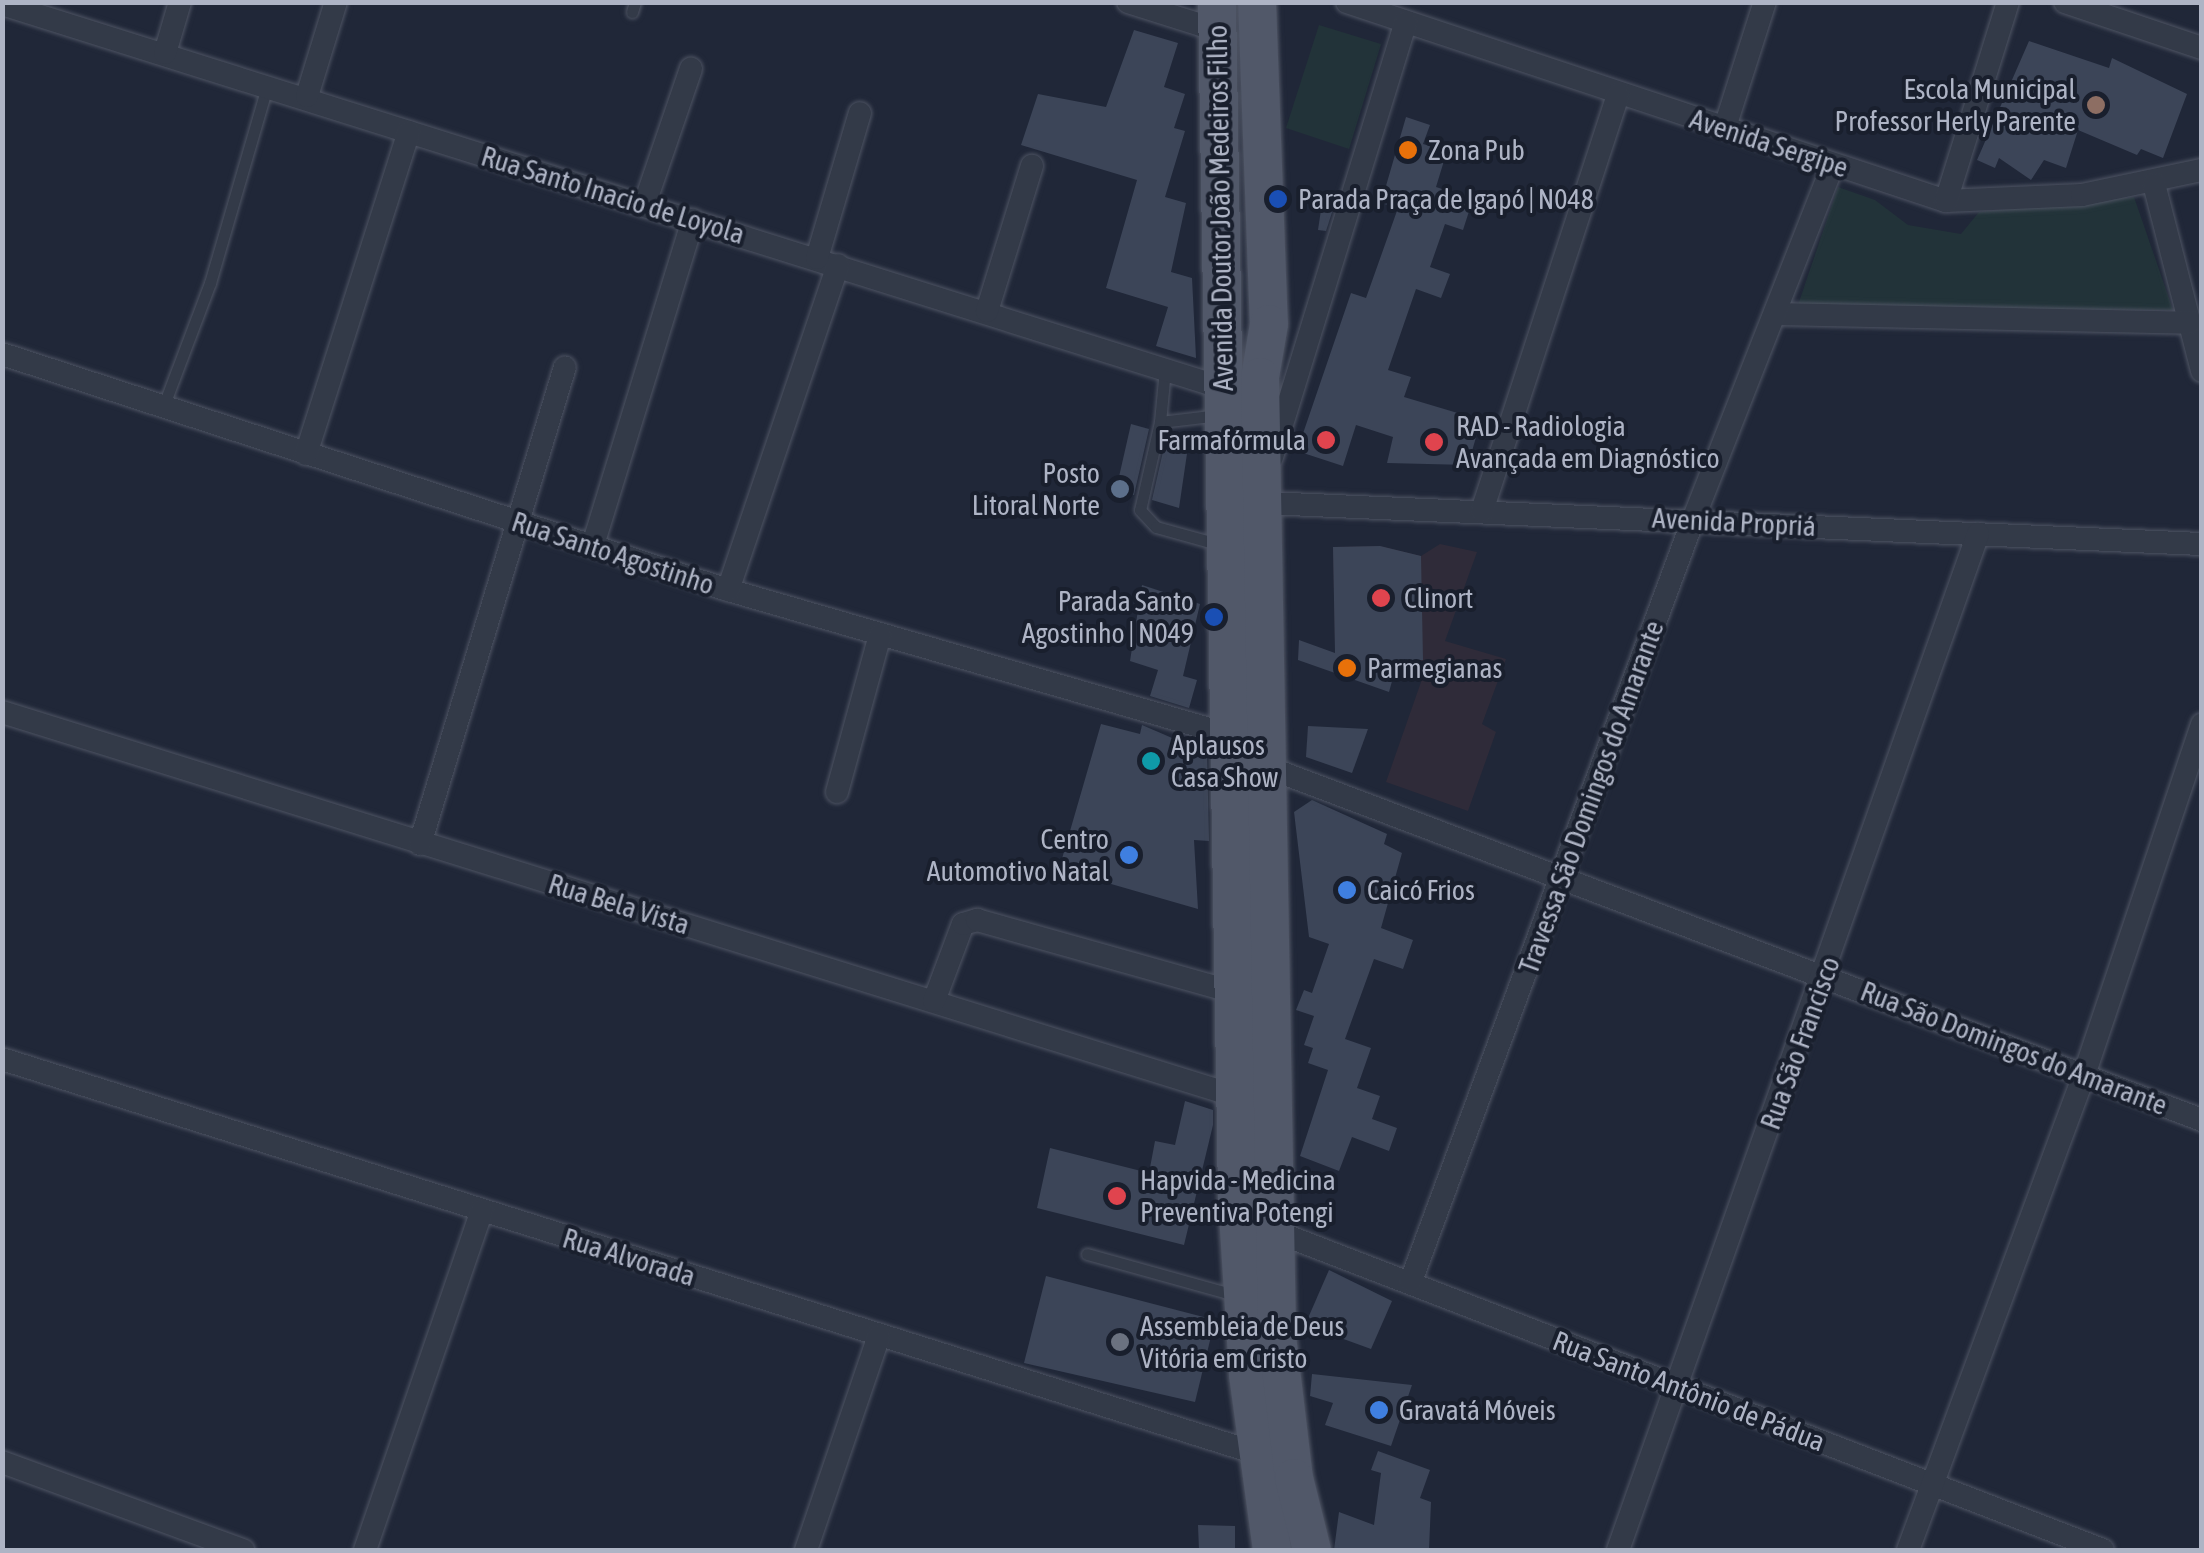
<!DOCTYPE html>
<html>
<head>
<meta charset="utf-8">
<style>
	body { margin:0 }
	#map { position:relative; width:2204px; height:1553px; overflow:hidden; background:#202738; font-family:"Asap Condensed",sans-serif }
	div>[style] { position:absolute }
	.medical>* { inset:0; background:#2f2b39 }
	.green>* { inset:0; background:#223339 }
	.building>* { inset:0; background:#3c4558 }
	.roads { filter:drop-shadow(0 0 2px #4e5463) drop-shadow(0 0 2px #4e5463) }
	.lane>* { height:11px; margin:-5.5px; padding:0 5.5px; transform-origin:5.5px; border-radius:5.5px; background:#333a48 }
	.street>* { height:22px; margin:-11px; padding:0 11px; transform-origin:11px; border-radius:11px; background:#333a48 }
	.primary>* { height:38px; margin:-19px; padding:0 19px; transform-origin:19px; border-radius:19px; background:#515869 }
	.dots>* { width:28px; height:28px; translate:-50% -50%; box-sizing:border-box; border:5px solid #191f2d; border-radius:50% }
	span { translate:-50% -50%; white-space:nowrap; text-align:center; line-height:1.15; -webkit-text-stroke:8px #191f2d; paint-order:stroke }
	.poi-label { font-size:28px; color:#aeb4c5 }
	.right { translate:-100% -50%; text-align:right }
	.left { translate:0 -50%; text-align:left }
	.street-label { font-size:28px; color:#aeb4c5 }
	.frame { position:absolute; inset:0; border:5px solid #aeb4c5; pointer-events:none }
</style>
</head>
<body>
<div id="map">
	<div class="medical">
		<div style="clip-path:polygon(1440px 544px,1477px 552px,1445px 641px,1506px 659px,1482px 724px,1496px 732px,1468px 811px,1386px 782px,1421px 682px,1335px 649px,1333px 547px,1380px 546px,1421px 556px)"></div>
	</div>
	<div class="green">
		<div style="clip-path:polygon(1319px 25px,1381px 44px,1349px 149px,1286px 128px)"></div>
		<div style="clip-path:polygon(1838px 187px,1875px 200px,1908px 225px,1961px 234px,1979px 212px,2134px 197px,2173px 310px,1797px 308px)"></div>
	</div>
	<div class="building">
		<div style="clip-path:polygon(1134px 30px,1178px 43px,1164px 87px,1185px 94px,1174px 128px,1185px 131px,1165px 197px,1186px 203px,1171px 272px,1192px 278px,1196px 358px,1156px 346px,1168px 307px,1106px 288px,1137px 180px,1021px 145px,1038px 94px,1106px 107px)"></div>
		<div style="clip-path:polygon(2029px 41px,2109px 68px,2112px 58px,2187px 94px,2163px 158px,2141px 149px,2137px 155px,2078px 130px,2066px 168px,2044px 160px,2031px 180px,1999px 158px,1995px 168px,1977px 160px)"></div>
		<div style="clip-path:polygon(1406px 117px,1430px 125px,1423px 144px,1447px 151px,1436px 187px,1473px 199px,1463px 230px,1445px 224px,1430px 267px,1450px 274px,1441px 298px,1416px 289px,1388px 370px,1411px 377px,1404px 397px,1481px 420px,1468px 465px,1387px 463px,1393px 437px,1356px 425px,1343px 466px,1297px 451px,1351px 293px,1366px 298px,1398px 208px,1381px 203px)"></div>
		<div style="clip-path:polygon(1322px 203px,1334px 206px,1326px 231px,1318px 230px)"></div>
		<div style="clip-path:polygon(1131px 424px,1149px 429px,1134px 495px,1116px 490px)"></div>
		<div style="clip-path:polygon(1167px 434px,1189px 440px,1179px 508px,1152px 500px)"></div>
		<div style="clip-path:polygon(1380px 546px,1421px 556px,1423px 660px,1398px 660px,1389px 692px,1298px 660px,1299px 640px,1335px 653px,1333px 547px)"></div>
		<div style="clip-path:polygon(1142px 585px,1200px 604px,1183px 676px,1197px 680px,1189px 708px,1150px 696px,1158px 670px,1130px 661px)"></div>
		<div style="clip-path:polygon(1101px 724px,1140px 734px,1142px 725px,1207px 753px,1209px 841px,1194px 840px,1198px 909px,1059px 869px)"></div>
		<div style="clip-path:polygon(1308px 726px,1368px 729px,1352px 773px,1306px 757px)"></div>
		<div style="clip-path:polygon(1312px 800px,1387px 834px,1384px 844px,1402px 853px,1381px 928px,1413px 940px,1403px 969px,1374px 959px,1345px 1039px,1371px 1048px,1357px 1088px,1380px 1096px,1372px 1119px,1397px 1128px,1389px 1151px,1352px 1137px,1339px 1171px,1300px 1156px,1328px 1070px,1308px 1063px,1313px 1048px,1304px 1045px,1314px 1016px,1296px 1010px,1304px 990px,1312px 993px,1329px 944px,1309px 937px,1294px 812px)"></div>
		<div style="clip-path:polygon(1185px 1101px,1213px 1110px,1213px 1125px,1184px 1245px,1037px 1208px,1050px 1148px,1149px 1173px,1155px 1141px,1175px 1145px)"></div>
		<div style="clip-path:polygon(1329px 1270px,1392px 1301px,1371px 1349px,1305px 1325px)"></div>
		<div style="clip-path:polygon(1046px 1276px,1215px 1320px,1195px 1402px,1024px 1363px)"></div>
		<div style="clip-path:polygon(1312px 1374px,1412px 1385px,1391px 1446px,1325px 1425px,1333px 1403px,1310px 1396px)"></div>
		<div style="clip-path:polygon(1378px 1451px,1430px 1470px,1420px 1498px,1431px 1502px,1429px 1550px,1334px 1550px,1339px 1512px,1374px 1525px,1381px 1473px,1371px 1470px)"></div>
		<div style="clip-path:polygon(1198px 1525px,1235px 1526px,1235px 1550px,1199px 1550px)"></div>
	</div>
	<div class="roads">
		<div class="lane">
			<div style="left:632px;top:12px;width:10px;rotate:-73deg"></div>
			<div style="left:165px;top:402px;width:127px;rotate:-69.3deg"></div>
			<div style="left:210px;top:283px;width:204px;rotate:-73.8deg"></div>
			<div style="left:1219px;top:415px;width:59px;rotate:173.2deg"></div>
			<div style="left:1160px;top:422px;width:90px;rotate:102.8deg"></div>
			<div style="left:1140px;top:510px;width:23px;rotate:47deg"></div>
			<div style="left:1156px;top:527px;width:67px;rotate:15.5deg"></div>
			<div style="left:1160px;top:422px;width:53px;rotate:-84.6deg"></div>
			<div style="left:1087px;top:1254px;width:157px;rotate:15.5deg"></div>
		</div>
		<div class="street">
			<div style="left:1128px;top:2px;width:93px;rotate:17.5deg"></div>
			<div style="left:1347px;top:2px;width:631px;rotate:18.38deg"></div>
			<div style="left:1946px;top:201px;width:136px;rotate:-2.5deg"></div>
			<div style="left:2082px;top:195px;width:123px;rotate:-11.8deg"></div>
			<div style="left:2065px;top:2px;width:145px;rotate:18.6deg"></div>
			<div style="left:2px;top:4px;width:1280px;rotate:17.46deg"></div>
			<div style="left:165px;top:53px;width:53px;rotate:-73.6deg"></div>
			<div style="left:307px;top:96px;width:98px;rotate:-72.9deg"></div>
			<div style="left:1725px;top:127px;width:131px;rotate:-72.3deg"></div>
			<div style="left:2154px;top:184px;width:193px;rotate:75.6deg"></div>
			<div style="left:1946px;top:201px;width:208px;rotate:-72.7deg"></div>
			<div style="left:645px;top:203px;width:142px;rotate:-71.1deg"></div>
			<div style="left:817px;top:258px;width:151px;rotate:-73.5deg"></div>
			<div style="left:987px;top:311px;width:152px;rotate:-72.8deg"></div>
			<div style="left:1775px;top:314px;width:415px;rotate:1.2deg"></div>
			<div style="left:2px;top:354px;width:763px;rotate:18.01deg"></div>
			<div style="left:728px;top:590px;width:523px;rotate:16.11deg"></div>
			<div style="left:306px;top:454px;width:338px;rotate:-72.3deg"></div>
			<div style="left:1272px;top:457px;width:455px;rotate:-72.9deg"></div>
			<div style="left:1266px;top:503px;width:937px;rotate:2.51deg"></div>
			<div style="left:1482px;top:511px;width:438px;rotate:-71.9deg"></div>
			<div style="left:593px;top:545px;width:340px;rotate:-72.9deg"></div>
			<div style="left:728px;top:590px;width:343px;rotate:-71.3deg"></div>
			<div style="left:2px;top:712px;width:1292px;rotate:17.29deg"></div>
			<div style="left:1264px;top:766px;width:1003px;rotate:20.68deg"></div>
			<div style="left:837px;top:792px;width:163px;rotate:-74.7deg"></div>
			<div style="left:420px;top:844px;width:498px;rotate:-73.1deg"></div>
			<div style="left:934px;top:1001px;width:82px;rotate:-69.4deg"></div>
			<div style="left:963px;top:924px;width:15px;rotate:-16deg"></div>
			<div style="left:977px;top:920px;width:267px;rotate:15.7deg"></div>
			<div style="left:2px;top:1059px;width:1314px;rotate:17.44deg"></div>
			<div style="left:1274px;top:1231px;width:888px;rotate:21.05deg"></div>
			<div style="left:1411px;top:1281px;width:812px;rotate:-69.67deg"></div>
			<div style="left:1693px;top:520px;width:382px;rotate:-68.5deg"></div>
			<div style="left:2px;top:1462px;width:257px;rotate:20.1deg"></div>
			<div style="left:365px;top:1550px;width:359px;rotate:-71deg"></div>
			<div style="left:806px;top:1550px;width:226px;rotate:-71.2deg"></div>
			<div style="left:1618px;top:1550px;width:1078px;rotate:-70.49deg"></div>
			<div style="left:1908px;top:1550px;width:507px;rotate:-69.67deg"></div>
			<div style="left:2084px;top:1075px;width:370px;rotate:-71.4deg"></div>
		</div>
		<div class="primary">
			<div style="left:1217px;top:2px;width:1196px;rotate:89.04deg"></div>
			<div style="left:1237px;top:1198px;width:177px;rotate:86.4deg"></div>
			<div style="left:1248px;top:1375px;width:177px;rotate:82.2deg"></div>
			<div style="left:1257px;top:2px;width:322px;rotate:87.9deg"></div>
			<div style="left:1269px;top:324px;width:54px;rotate:99.6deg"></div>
			<div style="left:1260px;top:377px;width:959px;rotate:88.98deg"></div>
			<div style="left:1277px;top:1336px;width:143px;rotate:83.2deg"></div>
			<div style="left:1294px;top:1478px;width:74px;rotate:76deg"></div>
		</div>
	</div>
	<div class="dots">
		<div style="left:2096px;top:105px;background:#8d6e63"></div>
		<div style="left:1408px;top:150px;background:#e8710a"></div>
		<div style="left:1278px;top:199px;background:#1a4fb4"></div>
		<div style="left:1326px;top:440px;background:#e0444e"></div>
		<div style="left:1434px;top:442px;background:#e0444e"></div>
		<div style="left:1120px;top:489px;background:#5c6f8a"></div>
		<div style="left:1381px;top:598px;background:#e0444e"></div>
		<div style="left:1214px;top:617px;background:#1a4fb4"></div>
		<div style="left:1347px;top:668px;background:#e8710a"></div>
		<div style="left:1151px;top:761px;background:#0f9aa8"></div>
		<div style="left:1129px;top:855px;background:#3f7fe0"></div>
		<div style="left:1347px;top:890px;background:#3f7fe0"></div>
		<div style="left:1117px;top:1196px;background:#e0444e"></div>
		<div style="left:1120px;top:1342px;background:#6b7280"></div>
		<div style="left:1379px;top:1410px;background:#3f7fe0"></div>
	</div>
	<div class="poi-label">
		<span class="right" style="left:2076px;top:105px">Escola Municipal<br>Professor Herly Parente</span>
		<span class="left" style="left:1428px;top:150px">Zona Pub</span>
		<span class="left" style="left:1298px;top:199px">Parada Praça de Igapó | N048</span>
		<span class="left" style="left:1456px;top:442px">RAD - Radiologia<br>Avançada em Diagnóstico</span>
		<span class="right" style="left:1306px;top:440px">Farmafórmula</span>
		<span class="right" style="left:1100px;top:489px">Posto<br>Litoral Norte</span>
		<span class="left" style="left:1404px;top:598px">Clinort</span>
		<span class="right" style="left:1194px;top:617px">Parada Santo<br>Agostinho | N049</span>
		<span class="left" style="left:1367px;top:668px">Parmegianas</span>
		<span class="left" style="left:1171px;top:761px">Aplausos<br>Casa Show</span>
		<span class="right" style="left:1109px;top:855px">Centro<br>Automotivo Natal</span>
		<span class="left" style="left:1367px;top:890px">Caicó Frios</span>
		<span class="left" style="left:1140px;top:1196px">Hapvida - Medicina<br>Preventiva Potengi</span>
		<span class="left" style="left:1140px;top:1342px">Assembleia de Deus<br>Vitória em Cristo</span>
		<span class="left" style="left:1399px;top:1410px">Gravatá Móveis</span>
	</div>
	<div class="street-label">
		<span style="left:1769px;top:143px;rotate:18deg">Avenida Sergipe</span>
		<span style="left:613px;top:195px;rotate:17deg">Rua Santo Inacio de Loyola</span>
		<span style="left:1220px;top:208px;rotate:-91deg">Avenida Doutor João Medeiros Filho</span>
		<span style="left:1734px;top:522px;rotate:3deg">Avenida Propriá</span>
		<span style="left:613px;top:553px;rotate:18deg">Rua Santo Agostinho</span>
		<span style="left:1591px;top:797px;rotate:-70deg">Travessa São Domingos do Amarante</span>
		<span style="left:619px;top:904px;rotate:17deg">Rua Bela Vista</span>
		<span style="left:1800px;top:1043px;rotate:-70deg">Rua São Francisco</span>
		<span style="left:2014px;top:1048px;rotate:21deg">Rua São Domingos do Amarante</span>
		<span style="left:629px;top:1257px;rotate:17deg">Rua Alvorada</span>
		<span style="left:1689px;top:1391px;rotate:21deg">Rua Santo Antônio de Pádua</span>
	</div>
	<div class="frame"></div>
</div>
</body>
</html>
